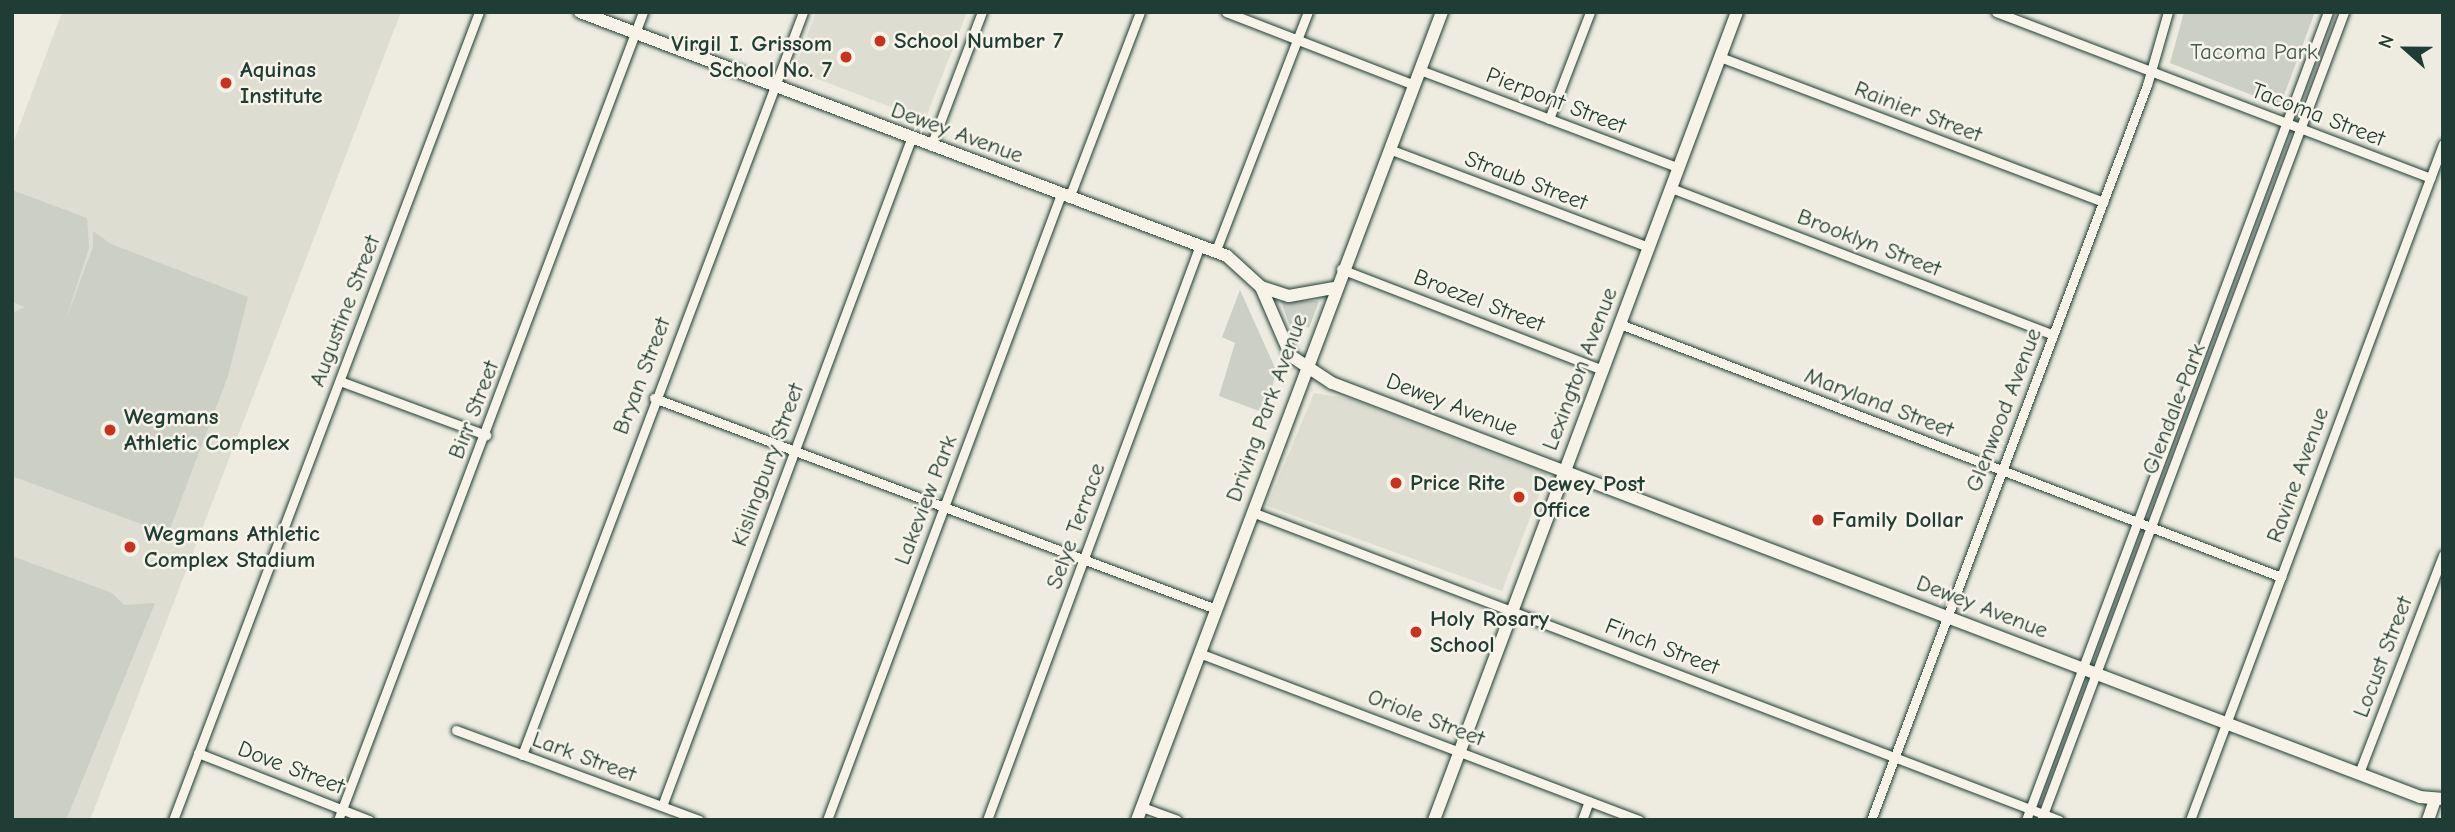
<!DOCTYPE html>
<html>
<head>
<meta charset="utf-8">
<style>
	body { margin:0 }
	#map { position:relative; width:2455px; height:832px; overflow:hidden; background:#eeece1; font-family:"Comic Neue",sans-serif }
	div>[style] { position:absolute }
	.built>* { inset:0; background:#ddddd2 }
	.green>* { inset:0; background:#cccfc4 }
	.roads { filter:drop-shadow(0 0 2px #1f3d34) drop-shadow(0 0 2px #1f3d34) }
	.street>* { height:9px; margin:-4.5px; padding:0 4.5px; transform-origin:4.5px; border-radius:4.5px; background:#f7f3e8 }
	.secondary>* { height:12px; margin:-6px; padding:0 6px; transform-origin:6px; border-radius:6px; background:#f7f3e8 }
	.dots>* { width:19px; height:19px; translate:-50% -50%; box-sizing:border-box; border:4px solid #f7f3e8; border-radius:50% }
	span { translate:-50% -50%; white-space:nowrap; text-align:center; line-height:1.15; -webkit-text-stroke:5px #f7f3e8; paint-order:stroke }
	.poi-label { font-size:23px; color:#1f3d34; font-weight:700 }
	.left { translate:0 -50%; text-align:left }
	.right { translate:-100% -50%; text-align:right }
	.park-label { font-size:23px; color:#425a51 }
	.street-label { font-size:23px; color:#1f3d34 }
	.frame { position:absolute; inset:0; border:14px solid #1f3d34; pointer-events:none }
	.north { position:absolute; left:2371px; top:14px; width:70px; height:70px; -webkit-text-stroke:5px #f7f3e8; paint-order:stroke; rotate:291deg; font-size:19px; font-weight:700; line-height:28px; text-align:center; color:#1f3d34 }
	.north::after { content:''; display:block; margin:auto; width:24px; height:32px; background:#1f3d34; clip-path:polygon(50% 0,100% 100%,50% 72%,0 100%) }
</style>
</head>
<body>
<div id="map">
	<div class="built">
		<div style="clip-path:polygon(62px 12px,401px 12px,90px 820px,12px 820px,12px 146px)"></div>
		<div style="clip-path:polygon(816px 12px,967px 12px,925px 120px,794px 70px)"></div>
		<div style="clip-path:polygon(1314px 393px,1351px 399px,1547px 474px,1502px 591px,1267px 506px)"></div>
	</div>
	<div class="green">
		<div style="clip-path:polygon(2184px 12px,2315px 12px,2280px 106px,2170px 63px)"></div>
		<div style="clip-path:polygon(12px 190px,87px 218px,89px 248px,65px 322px,93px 247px,93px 231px,111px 244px,248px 297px,228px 376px,168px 534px,12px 476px,12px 313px,25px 307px,12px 302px)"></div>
		<div style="clip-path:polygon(1240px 290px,1276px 370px,1267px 414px,1219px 396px,1235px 343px,1222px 337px)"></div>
		<div style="clip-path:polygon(1319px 301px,1309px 328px,1302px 325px,1293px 335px,1281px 301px)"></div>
		<div style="clip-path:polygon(12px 556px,112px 593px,124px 605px,155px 603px,66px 820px,12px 820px)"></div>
	</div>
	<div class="roads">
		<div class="street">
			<div style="left:1226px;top:12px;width:202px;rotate:21.2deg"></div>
			<div style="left:1996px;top:12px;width:465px;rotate:20.9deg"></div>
			<div style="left:1720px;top:57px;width:410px;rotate:20.7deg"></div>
			<div style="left:1420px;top:70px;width:277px;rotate:20.7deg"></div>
			<div style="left:1549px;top:119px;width:115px;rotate:-69deg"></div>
			<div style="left:931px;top:146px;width:143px;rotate:-69.2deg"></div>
			<div style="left:1389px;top:149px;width:278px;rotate:20.7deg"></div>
			<div style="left:1671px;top:188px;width:409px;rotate:21deg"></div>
			<div style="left:1069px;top:198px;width:199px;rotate:-69.1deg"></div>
			<div style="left:1216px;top:250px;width:255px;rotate:-68.9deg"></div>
			<div style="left:1341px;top:269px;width:281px;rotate:21.1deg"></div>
			<div style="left:1620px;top:324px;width:708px;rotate:20.94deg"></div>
			<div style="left:340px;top:381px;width:156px;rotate:20.3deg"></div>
			<div style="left:654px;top:398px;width:600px;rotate:20.58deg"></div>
			<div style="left:1252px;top:512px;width:864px;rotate:20.89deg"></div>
			<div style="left:1199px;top:653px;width:471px;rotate:20.8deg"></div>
			<div style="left:456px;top:730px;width:259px;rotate:20.3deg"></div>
			<div style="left:198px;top:753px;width:184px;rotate:21.4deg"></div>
			<div style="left:522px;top:755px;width:794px;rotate:-69.28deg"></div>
			<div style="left:2359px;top:773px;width:234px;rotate:-68.9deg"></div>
			<div style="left:662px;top:806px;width:712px;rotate:-69.53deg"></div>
			<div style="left:1142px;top:807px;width:37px;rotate:20deg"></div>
			<div style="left:173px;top:820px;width:864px;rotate:-69.26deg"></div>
			<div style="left:338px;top:820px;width:864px;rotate:-69.32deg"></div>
			<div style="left:827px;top:820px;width:668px;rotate:-69.5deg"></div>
			<div style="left:987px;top:820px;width:613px;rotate:-69.67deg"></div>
			<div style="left:1582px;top:820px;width:20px;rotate:-70deg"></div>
			<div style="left:1871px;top:820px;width:785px;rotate:-69.42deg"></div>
			<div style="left:2147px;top:85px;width:76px;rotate:-74deg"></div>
			<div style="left:2026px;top:820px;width:863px;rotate:-69.51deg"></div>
			<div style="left:2041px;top:820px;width:863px;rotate:-69.44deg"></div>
			<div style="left:2190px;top:820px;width:722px;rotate:-69.48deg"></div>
		</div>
		<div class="secondary">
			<div style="left:580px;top:12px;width:691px;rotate:20.66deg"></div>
			<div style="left:1227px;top:256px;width:46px;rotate:42.4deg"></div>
			<div style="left:1261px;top:287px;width:75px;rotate:66.5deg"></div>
			<div style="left:1291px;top:356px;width:49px;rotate:33.4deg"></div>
			<div style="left:1332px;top:383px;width:1164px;rotate:20.83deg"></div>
			<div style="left:2420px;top:797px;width:23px;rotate:5deg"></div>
			<div style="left:1261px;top:287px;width:29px;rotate:18deg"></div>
			<div style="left:1289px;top:296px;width:46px;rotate:-10.1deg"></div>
			<div style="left:1137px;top:820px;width:864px;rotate:-69.32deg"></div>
			<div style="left:1434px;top:820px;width:863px;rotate:-69.44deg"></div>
			<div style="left:2428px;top:820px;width:21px;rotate:-71deg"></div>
		</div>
	</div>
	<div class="dots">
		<div style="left:880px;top:41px;background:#c8321e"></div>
		<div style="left:846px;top:57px;background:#c8321e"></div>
		<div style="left:226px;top:83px;background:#c8321e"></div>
		<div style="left:110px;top:430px;background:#c8321e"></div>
		<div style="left:1396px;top:483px;background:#c8321e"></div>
		<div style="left:1519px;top:497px;background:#c8321e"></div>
		<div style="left:1818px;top:520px;background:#c8321e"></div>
		<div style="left:130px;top:547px;background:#c8321e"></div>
		<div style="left:1416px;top:632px;background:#c8321e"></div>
	</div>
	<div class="poi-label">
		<span class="left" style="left:894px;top:41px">School Number 7</span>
		<span class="right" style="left:832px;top:57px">Virgil I. Grissom<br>School No. 7</span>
		<span class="left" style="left:240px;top:83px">Aquinas<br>Institute</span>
		<span class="left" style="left:124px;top:430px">Wegmans<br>Athletic Complex</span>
		<span class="left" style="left:1410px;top:483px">Price Rite</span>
		<span class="left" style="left:1533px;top:497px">Dewey Post<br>Office</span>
		<span class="left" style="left:1832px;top:520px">Family Dollar</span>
		<span class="left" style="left:144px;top:547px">Wegmans Athletic<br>Complex Stadium</span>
		<span class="left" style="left:1430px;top:632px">Holy Rosary<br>School</span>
	</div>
	<div class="park-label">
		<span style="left:2254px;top:52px">Tacoma Park</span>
	</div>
	<div class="street-label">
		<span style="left:1556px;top:101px;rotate:21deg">Pierpont Street</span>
		<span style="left:1918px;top:112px;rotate:21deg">Rainier Street</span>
		<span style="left:2318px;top:115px;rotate:21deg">Tacoma Street</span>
		<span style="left:957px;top:133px;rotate:20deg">Dewey Avenue</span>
		<span style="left:1526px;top:181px;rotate:21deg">Straub Street</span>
		<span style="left:1869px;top:243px;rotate:21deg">Brooklyn Street</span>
		<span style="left:1479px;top:301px;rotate:21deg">Broezel Street</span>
		<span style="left:345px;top:311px;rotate:-69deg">Augustine Street</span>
		<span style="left:1580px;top:369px;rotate:-69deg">Lexington Avenue</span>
		<span style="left:642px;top:376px;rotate:-69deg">Bryan Street</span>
		<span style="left:1879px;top:403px;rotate:21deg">Maryland Street</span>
		<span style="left:1452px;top:405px;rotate:21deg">Dewey Avenue</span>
		<span style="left:1267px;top:408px;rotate:-70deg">Driving Park Avenue</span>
		<span style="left:2174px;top:409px;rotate:-69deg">Glendale Park</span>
		<span style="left:474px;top:410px;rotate:-69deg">Birr Street</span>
		<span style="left:2004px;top:410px;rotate:-69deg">Glenwood Avenue</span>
		<span style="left:768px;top:465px;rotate:-70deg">Kislingbury Street</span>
		<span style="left:2298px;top:475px;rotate:-70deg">Ravine Avenue</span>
		<span style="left:926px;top:500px;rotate:-69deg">Lakeview Park</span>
		<span style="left:1076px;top:526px;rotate:-70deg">Selye Terrace</span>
		<span style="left:1982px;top:607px;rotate:21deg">Dewey Avenue</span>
		<span style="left:1662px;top:647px;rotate:21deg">Finch Street</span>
		<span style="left:2383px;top:657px;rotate:-69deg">Locust Street</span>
		<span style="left:1426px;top:718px;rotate:21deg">Oriole Street</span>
		<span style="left:584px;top:757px;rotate:20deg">Lark Street</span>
		<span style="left:291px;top:768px;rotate:21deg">Dove Street</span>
	</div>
	<div class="frame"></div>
	<div class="north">N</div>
</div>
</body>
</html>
